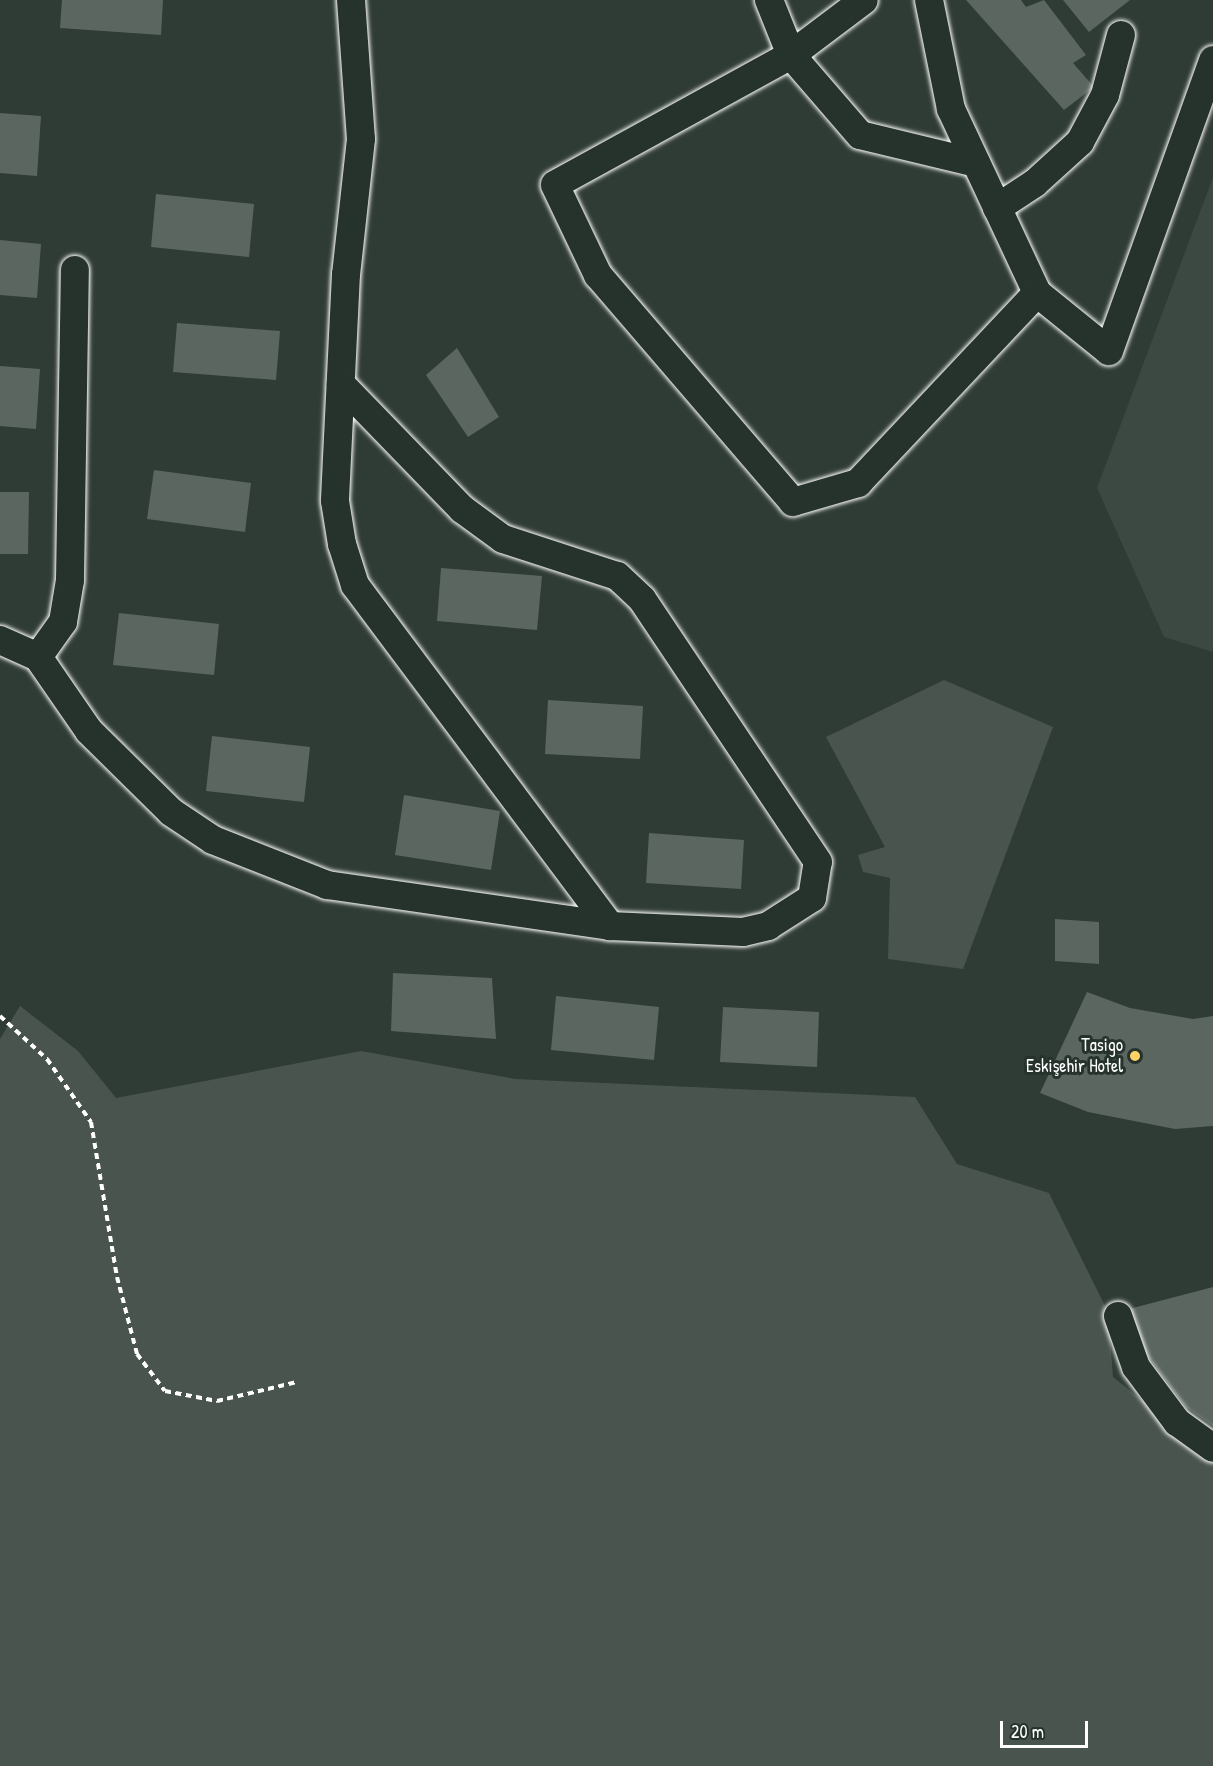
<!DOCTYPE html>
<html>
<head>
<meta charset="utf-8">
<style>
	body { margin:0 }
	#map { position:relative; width:1213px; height:1766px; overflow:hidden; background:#2f3b35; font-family:"Patrick Hand",sans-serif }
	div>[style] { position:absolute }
	.built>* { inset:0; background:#3c4842 }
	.green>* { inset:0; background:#4a544f }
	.building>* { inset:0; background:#5b6661 }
	.path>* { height:4px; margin-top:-2px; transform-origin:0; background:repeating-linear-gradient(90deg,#fff 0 6px,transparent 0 10.5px) }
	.roads { filter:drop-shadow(0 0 2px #fff) drop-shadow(0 0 2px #fff) }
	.minor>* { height:28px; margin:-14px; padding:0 14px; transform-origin:14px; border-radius:14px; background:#26332d }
	.dots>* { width:16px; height:16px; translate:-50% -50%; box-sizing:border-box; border:3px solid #26332d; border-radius:50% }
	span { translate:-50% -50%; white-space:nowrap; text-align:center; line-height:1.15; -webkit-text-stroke:6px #26332d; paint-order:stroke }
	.poi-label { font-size:18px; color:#fff }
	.right { translate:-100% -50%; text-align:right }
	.scale { position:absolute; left:1000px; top:1721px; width:88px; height:27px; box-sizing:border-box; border:3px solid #fff; border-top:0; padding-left:8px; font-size:18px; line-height:21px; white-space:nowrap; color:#fff; -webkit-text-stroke:4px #26332d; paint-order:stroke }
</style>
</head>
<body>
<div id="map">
	<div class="built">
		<div style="clip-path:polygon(1213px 177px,1213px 652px,1164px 637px,1097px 488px)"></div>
	</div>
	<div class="green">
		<div style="clip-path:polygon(944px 680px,1053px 727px,963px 969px,888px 959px,890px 878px,863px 872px,858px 855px,885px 847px,826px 737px)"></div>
		<div style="clip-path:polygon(20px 1006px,78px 1051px,116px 1098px,361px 1051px,515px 1079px,915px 1097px,957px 1164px,1049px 1193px,1108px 1312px,1113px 1377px,1213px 1457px,1213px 1766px,0 1766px,0 1039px)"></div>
	</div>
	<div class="building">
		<div style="clip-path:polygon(62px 0,163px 0,161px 35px,60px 28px)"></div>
		<div style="clip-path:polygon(966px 0,1021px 0,1026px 7px,1044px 0,1086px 55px,1073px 63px,1094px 87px,1064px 110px)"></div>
		<div style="clip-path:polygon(1063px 0,1130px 0,1089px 32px)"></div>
		<div style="clip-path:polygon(0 113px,41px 116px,37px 176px,0 173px)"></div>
		<div style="clip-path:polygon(156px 194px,254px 204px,249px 257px,151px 247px)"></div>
		<div style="clip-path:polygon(0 240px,41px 244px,37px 298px,0 295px)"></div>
		<div style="clip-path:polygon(177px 323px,280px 331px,276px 380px,173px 372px)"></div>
		<div style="clip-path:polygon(457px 348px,499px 417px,468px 437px,426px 375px)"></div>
		<div style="clip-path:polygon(0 366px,40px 369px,36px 429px,0 426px)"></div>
		<div style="clip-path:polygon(154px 470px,251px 483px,245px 532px,147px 519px)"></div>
		<div style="clip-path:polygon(0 492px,29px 492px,28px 554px,0 554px)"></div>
		<div style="clip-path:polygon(441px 568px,542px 576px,537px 630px,437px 621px)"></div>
		<div style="clip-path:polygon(119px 613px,219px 624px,214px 675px,113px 665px)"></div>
		<div style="clip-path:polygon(548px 700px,643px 706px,640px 759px,545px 754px)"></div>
		<div style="clip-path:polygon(212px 736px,310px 747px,304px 802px,206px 791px)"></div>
		<div style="clip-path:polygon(404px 795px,500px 811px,491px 870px,395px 855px)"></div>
		<div style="clip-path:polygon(649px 833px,744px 840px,741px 889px,646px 883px)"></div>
		<div style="clip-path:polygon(1055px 919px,1099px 922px,1099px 964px,1055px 961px)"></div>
		<div style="clip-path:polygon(393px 973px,492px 978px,496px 1039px,391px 1031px)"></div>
		<div style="clip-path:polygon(1087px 992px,1130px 1008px,1193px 1019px,1213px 1016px,1213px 1126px,1175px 1129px,1088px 1112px,1040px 1093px)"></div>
		<div style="clip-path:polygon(556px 996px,659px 1007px,654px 1060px,551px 1050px)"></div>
		<div style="clip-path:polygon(723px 1007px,819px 1012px,817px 1067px,720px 1062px)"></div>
		<div style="clip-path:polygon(1213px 1287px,1213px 1426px,1186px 1407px,1139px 1344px,1129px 1309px)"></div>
	</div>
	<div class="path">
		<div style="left:0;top:1016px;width:64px;rotate:42.5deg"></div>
		<div style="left:47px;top:1059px;width:77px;rotate:55.1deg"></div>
		<div style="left:91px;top:1122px;width:157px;rotate:80.5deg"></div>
		<div style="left:117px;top:1277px;width:80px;rotate:75.4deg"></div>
		<div style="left:137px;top:1354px;width:46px;rotate:52.9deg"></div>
		<div style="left:165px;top:1391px;width:53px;rotate:10.9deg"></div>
		<div style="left:217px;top:1401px;width:82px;rotate:-13.4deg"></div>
	</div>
	<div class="roads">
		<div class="minor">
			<div style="left:351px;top:0;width:139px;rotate:85.9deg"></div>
			<div style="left:361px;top:139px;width:136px;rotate:96.3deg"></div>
			<div style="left:346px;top:274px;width:227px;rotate:92.8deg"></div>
			<div style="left:335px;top:501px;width:44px;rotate:80.8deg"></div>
			<div style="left:342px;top:544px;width:43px;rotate:72.4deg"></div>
			<div style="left:355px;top:585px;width:426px;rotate:53.2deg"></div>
			<div style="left:769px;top:0;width:59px;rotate:68.2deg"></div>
			<div style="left:791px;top:55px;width:91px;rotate:-37deg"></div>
			<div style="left:929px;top:0;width:111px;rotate:78.6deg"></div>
			<div style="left:951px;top:109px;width:203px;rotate:64.9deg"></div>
			<div style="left:1037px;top:293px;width:92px;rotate:38.9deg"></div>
			<div style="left:1109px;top:351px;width:309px;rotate:-70.3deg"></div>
			<div style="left:976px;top:163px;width:119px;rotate:-166.4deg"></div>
			<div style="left:860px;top:135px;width:106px;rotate:-130.8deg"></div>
			<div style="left:791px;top:55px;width:269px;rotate:151.2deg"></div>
			<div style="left:555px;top:185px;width:100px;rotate:64.5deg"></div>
			<div style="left:598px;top:275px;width:299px;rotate:49.3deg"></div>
			<div style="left:793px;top:502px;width:68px;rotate:-16.3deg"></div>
			<div style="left:858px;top:483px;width:261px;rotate:-46.7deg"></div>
			<div style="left:997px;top:208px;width:45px;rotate:-33.3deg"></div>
			<div style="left:1035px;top:183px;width:61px;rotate:-42.3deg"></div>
			<div style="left:1080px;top:142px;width:53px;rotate:-62deg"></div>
			<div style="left:1105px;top:95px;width:62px;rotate:-75.1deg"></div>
			<div style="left:0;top:640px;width:42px;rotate:24.1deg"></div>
			<div style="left:38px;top:657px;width:90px;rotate:55.4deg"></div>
			<div style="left:89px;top:731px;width:115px;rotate:44.6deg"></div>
			<div style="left:171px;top:812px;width:50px;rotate:33.7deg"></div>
			<div style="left:213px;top:840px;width:123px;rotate:21.5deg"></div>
			<div style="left:327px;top:885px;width:286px;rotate:8.2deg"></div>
			<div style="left:610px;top:926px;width:133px;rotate:2.6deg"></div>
			<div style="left:743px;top:932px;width:26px;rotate:-13deg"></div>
			<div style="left:768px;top:926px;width:52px;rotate:-32.5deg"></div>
			<div style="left:812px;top:898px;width:36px;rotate:-81deg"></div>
			<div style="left:818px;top:862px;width:316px;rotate:-123.8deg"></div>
			<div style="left:642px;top:599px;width:34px;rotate:-137deg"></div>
			<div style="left:617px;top:576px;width:120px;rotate:-162deg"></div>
			<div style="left:503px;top:539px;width:51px;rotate:-143.8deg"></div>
			<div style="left:462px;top:509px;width:174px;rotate:-134.1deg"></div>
			<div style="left:38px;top:657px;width:43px;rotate:-54.5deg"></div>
			<div style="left:63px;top:622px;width:43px;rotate:-80.5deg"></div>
			<div style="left:70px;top:580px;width:310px;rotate:-89.1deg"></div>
			<div style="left:1118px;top:1316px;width:54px;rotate:70.6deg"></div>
			<div style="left:1136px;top:1367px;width:69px;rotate:53.3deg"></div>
			<div style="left:1177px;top:1422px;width:44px;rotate:35.8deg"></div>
		</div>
	</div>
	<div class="dots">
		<div style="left:1135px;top:1056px;background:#ffd166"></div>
	</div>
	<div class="poi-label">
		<span class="right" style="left:1123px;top:1056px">Tasigo<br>Eskişehir Hotel</span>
	</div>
	<div class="scale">20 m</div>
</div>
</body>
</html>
